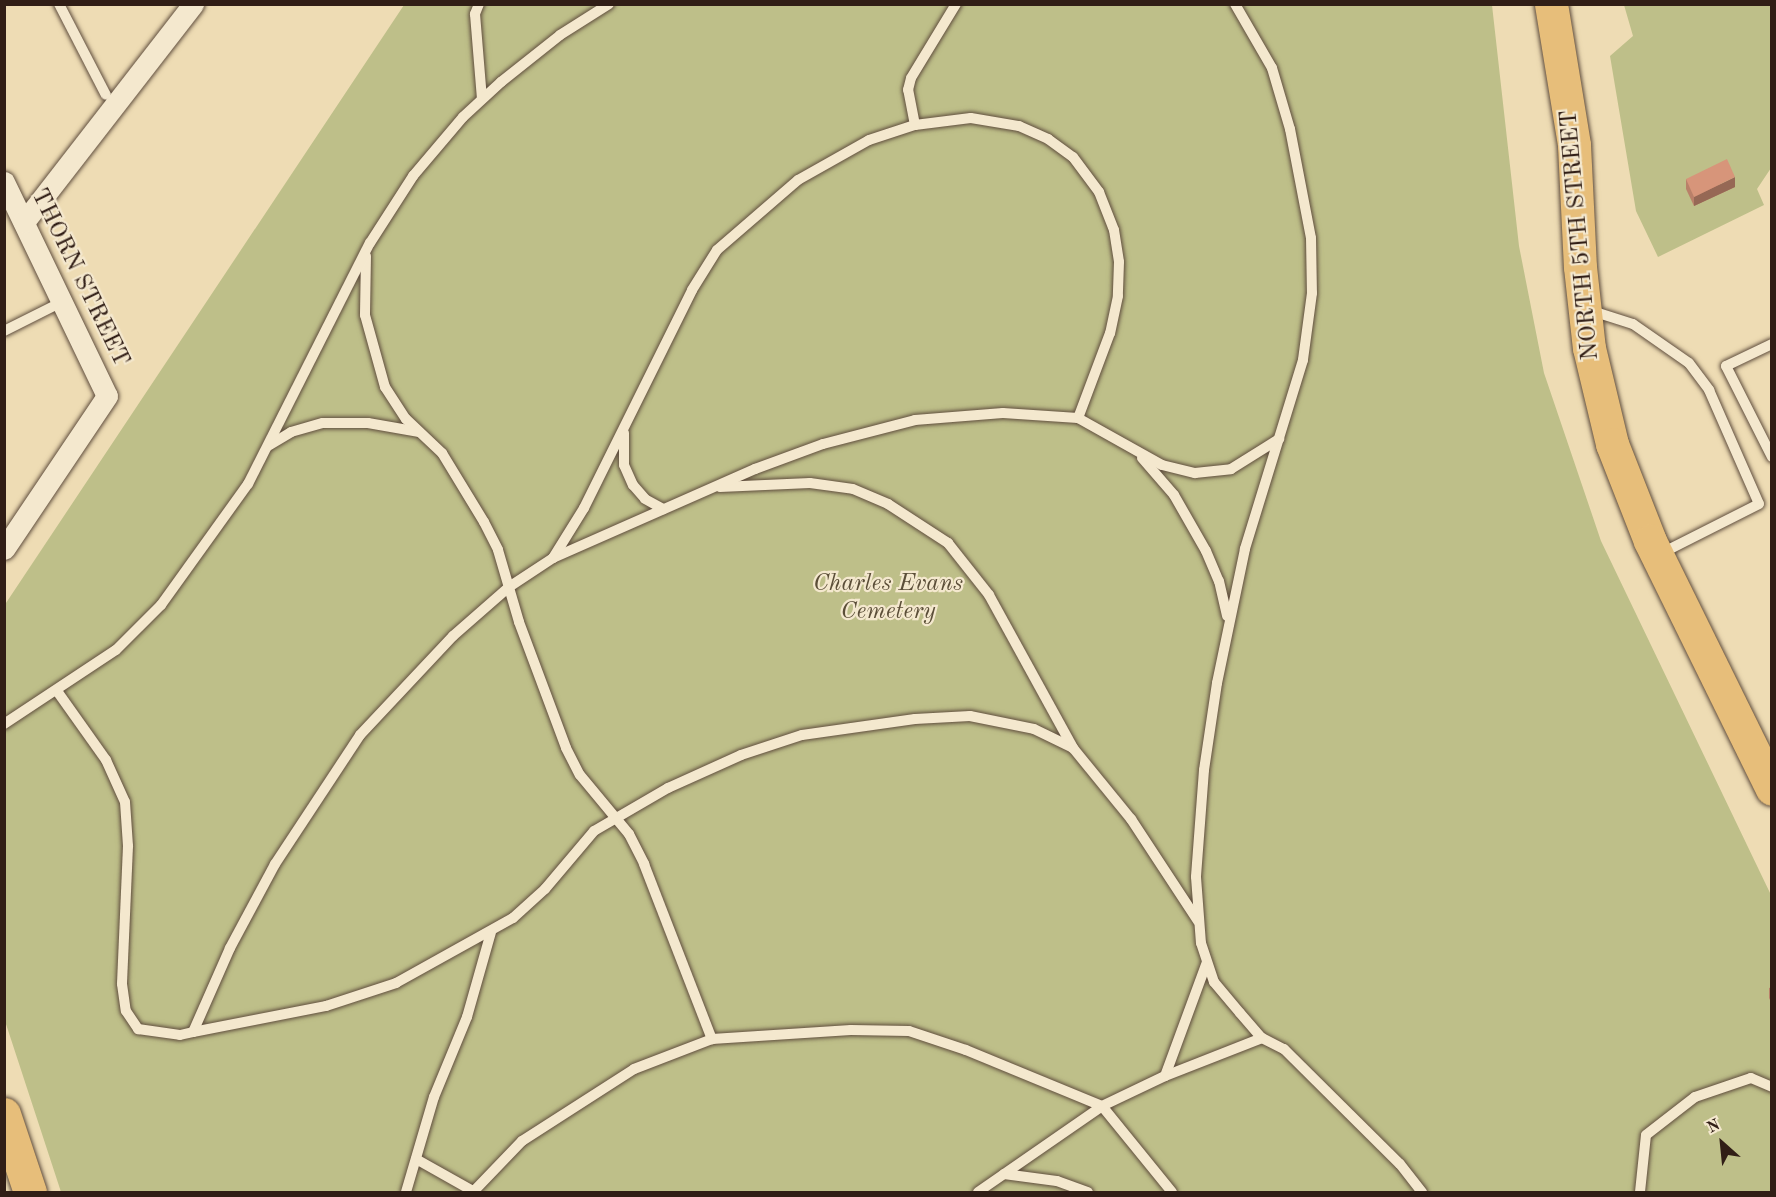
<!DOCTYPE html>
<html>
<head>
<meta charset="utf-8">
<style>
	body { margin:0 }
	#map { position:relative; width:1776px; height:1197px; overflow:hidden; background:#eedcb4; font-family:"Old Standard TT",serif }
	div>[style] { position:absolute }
	.green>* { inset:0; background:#bebf89 }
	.roads { filter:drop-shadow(0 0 2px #604e3e) drop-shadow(0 0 2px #604e3e) }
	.lane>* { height:10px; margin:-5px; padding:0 5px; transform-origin:5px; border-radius:5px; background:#f4e8ce }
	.street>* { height:21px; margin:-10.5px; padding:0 10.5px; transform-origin:10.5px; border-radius:10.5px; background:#f4e8ce }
	.primary>* { height:33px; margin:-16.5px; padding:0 16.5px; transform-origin:16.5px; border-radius:16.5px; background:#e7be7a }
	.wall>* { inset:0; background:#b98069 }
	.shaded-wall>* { inset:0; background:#966855 }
	.building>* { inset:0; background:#d7957a }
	span { translate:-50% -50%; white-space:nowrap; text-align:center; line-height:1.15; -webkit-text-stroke:4.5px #f4e8ce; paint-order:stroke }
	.street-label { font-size:24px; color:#311e16 }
	.park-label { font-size:24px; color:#5b4e38; font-style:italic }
	.frame { position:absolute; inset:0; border:6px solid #311e16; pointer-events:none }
	.north { position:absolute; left:1692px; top:1113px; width:60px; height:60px; -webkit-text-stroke:4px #f4e8ce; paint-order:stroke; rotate:333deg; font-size:16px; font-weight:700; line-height:24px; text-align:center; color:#311e16 }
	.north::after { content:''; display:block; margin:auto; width:21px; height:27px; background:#311e16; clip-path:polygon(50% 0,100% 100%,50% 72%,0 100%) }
</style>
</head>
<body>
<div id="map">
	<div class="green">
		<div style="clip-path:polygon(404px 5px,1492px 5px,1519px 246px,1544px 373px,1601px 541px,1771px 895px,1771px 1192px,61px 1192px,5px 1021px,4px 606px)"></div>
		<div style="clip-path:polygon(1624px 5px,1771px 5px,1771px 168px,1757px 189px,1764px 205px,1658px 257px,1636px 211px,1610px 56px,1633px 36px)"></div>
	</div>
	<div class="roads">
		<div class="lane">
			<div style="left:59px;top:4px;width:102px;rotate:62.7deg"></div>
			<div style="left:479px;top:4px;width:11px;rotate:112deg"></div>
			<div style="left:475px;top:14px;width:85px;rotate:85.3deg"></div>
			<div style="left:1235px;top:4px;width:74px;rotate:60deg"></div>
			<div style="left:1272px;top:68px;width:64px;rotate:73.6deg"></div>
			<div style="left:1290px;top:129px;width:111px;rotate:79.1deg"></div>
			<div style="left:1311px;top:238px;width:55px;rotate:89deg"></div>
			<div style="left:1312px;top:293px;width:68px;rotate:97.7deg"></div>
			<div style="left:1303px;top:360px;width:198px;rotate:107.1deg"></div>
			<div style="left:1245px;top:549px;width:137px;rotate:101.8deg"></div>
			<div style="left:1217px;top:683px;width:88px;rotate:98.5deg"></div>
			<div style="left:1204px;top:770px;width:107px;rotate:94.3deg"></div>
			<div style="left:1196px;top:877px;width:66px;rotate:85.7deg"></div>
			<div style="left:1201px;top:943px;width:41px;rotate:71.6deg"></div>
			<div style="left:1214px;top:982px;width:40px;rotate:50deg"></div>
			<div style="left:1240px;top:1013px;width:33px;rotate:49deg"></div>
			<div style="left:1262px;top:1038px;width:25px;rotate:27deg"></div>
			<div style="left:1284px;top:1049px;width:163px;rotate:44.8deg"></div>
			<div style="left:1400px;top:1164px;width:36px;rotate:52deg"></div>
			<div style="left:915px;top:125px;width:36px;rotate:-101deg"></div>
			<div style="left:908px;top:90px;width:12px;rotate:-76deg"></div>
			<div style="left:911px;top:78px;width:87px;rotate:-58.7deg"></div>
			<div style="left:366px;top:256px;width:59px;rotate:91deg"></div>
			<div style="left:365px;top:315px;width:75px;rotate:74.5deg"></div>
			<div style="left:385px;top:387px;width:38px;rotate:57deg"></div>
			<div style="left:406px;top:419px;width:50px;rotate:43.4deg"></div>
			<div style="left:442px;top:453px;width:81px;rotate:58.7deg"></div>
			<div style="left:484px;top:522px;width:31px;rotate:63deg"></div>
			<div style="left:498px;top:550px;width:75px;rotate:73.7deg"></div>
			<div style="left:519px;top:622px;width:134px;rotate:69.5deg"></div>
			<div style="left:566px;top:748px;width:30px;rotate:63deg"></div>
			<div style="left:580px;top:775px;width:77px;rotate:50.3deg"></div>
			<div style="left:629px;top:834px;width:34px;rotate:63deg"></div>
			<div style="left:644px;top:864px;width:188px;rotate:68.8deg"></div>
			<div style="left:1589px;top:310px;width:46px;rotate:17.7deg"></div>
			<div style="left:1633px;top:324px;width:68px;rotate:34.9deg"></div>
			<div style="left:1689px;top:363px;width:34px;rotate:53deg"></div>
			<div style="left:1709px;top:390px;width:124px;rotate:66.3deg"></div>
			<div style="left:1759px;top:504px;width:111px;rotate:153.2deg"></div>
			<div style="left:4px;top:331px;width:65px;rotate:-26.6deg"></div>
			<div style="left:1772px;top:344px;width:51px;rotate:154.4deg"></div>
			<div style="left:1726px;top:366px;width:102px;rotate:63.2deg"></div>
			<div style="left:624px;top:433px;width:32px;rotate:90deg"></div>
			<div style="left:624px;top:465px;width:22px;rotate:66deg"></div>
			<div style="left:633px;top:485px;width:18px;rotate:49deg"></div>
			<div style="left:645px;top:499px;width:21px;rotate:29deg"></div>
			<div style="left:268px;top:446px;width:27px;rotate:-31deg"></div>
			<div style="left:291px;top:432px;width:33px;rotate:-16deg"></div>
			<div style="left:323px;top:423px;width:45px"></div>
			<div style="left:368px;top:423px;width:52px;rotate:10deg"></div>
			<div style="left:1142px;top:458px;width:49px;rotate:49.1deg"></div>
			<div style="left:1174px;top:495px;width:64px;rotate:60.3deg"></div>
			<div style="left:1206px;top:551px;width:33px;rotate:67deg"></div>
			<div style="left:1219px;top:581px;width:36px;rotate:77deg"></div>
			<div style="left:720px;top:487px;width:90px;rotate:-2.5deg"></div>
			<div style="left:810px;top:483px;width:43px;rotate:7.9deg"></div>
			<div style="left:853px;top:489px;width:38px;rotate:23deg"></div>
			<div style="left:888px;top:504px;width:72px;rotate:33deg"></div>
			<div style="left:948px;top:543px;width:66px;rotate:51.7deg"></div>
			<div style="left:989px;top:595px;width:175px;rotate:61.2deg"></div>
			<div style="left:1073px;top:748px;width:92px;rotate:50.8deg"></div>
			<div style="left:1131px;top:819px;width:122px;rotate:56.7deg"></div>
			<div style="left:553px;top:558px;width:59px;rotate:-58.2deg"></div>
			<div style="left:584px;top:508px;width:243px;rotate:-63.6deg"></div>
			<div style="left:692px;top:290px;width:47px;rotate:-58deg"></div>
			<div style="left:717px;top:250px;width:107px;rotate:-40.8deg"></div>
			<div style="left:798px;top:180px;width:81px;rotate:-29.4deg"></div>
			<div style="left:869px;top:140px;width:48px;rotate:-18.1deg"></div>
			<div style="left:915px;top:125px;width:56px;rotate:-7.1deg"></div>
			<div style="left:971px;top:118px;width:49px;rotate:9.5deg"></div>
			<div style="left:1019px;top:126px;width:32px;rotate:24deg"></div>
			<div style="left:1048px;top:139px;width:31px;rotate:36deg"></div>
			<div style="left:1073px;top:157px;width:44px;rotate:53.4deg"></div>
			<div style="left:1099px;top:192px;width:41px;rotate:68.5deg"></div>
			<div style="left:1114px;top:230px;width:32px;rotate:81deg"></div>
			<div style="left:1119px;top:262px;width:34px;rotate:92deg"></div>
			<div style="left:1118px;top:296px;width:38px;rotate:102deg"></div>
			<div style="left:1110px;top:333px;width:91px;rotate:110.6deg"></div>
			<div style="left:57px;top:691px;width:85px;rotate:54.6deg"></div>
			<div style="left:106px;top:760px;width:46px;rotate:65.7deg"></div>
			<div style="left:125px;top:802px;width:44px;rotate:86.1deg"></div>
			<div style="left:128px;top:846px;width:138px;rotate:92.5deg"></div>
			<div style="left:122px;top:984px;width:27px;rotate:82deg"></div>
			<div style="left:126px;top:1011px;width:22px;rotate:56deg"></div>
			<div style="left:138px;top:1029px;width:42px;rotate:8.1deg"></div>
			<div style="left:180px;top:1035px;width:13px;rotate:-13deg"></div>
			<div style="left:193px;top:1032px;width:92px;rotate:-66.2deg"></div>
			<div style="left:230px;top:948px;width:95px;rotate:-61.8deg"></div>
			<div style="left:275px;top:864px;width:154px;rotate:-56.6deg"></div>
			<div style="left:360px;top:735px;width:136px;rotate:-46.8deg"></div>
			<div style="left:453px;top:636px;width:74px;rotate:-41.2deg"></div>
			<div style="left:509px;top:587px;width:53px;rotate:-33.4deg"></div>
			<div style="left:553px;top:558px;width:221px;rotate:-23.8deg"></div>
			<div style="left:755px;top:469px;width:72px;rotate:-20.2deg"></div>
			<div style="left:823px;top:444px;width:95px;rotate:-14.6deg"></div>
			<div style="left:915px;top:420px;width:88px;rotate:-4.5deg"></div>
			<div style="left:1003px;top:413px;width:75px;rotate:3.8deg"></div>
			<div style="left:1078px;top:418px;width:96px;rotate:29.2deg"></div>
			<div style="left:1162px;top:465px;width:34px;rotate:14deg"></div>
			<div style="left:1195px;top:473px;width:36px;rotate:-6deg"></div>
			<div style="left:1231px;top:469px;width:57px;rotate:-32deg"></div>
			<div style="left:4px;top:724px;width:134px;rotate:-33.5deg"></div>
			<div style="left:116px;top:650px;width:64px;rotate:-45deg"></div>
			<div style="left:161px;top:605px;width:149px;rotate:-54.3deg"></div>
			<div style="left:248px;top:484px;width:270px;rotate:-63.2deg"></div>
			<div style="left:370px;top:243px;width:80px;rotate:-57.3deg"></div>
			<div style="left:413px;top:176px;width:77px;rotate:-49.7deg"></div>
			<div style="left:463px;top:117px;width:52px;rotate:-42.6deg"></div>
			<div style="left:501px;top:82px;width:75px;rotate:-38.5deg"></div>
			<div style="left:560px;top:35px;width:58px;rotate:-32.3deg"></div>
			<div style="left:193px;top:1032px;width:136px;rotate:-11.1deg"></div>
			<div style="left:326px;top:1006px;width:74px;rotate:-18.2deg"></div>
			<div style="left:396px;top:983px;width:134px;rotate:-29.1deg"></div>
			<div style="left:513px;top:918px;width:43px;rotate:-42.2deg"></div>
			<div style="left:545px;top:889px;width:76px;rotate:-49.8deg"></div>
			<div style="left:594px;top:831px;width:86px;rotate:-30.2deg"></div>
			<div style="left:668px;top:788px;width:80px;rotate:-24.3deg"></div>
			<div style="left:741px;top:755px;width:64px;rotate:-18.2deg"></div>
			<div style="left:802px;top:735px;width:114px;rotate:-8.1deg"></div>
			<div style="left:915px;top:719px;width:55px;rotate:-3.1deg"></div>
			<div style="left:970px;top:716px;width:65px;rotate:11.5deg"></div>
			<div style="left:1034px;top:729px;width:43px;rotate:26deg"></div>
			<div style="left:1165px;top:1076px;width:121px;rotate:-69.8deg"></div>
			<div style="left:416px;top:1159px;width:63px;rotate:29.4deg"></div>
			<div style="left:471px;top:1190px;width:3px;rotate:135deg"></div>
			<div style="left:1004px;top:1174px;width:53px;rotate:7.5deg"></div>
			<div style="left:1057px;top:1181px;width:33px;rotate:20deg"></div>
			<div style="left:406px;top:1192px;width:99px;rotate:-73.6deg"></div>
			<div style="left:434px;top:1097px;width:87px;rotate:-67.6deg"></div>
			<div style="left:467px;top:1017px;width:88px;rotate:-74.2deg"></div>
			<div style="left:473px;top:1192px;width:71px;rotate:-46.1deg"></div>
			<div style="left:522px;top:1141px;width:133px;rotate:-32.7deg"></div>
			<div style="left:634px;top:1069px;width:84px;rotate:-21deg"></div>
			<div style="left:712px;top:1039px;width:139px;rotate:-3.7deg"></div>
			<div style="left:851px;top:1030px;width:58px;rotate:1deg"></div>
			<div style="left:909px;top:1031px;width:60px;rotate:18.4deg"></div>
			<div style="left:966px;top:1050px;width:147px;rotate:22.4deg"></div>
			<div style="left:1102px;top:1106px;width:111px;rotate:50.9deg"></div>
			<div style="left:978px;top:1192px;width:151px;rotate:-34.7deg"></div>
			<div style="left:1102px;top:1106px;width:70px;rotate:-25.5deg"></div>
			<div style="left:1165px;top:1076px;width:104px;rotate:-21.4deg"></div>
			<div style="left:1640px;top:1192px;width:57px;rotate:-84deg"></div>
			<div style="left:1646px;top:1135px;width:62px;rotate:-37.8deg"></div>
			<div style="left:1695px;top:1097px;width:59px;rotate:-18.7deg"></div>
			<div style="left:1751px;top:1078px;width:23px;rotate:23deg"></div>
		</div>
		<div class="street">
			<div style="left:4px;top:182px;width:237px;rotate:64.3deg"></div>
			<div style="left:107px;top:396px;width:184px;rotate:123.9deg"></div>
			<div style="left:24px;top:222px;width:276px;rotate:-52.2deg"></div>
		</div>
		<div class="primary">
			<div style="left:1551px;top:4px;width:143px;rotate:80.7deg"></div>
			<div style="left:1574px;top:145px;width:122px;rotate:87.2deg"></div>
			<div style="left:1580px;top:267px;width:81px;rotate:83.7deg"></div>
			<div style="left:1589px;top:348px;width:99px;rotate:76.5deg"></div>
			<div style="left:1612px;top:444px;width:104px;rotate:68.6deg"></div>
			<div style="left:1650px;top:541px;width:276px;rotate:63.8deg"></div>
			<div style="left:4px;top:1114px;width:82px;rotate:71.6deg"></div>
		</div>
	</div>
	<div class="wall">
		<div style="clip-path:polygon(1686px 179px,1735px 187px,1694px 206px,1686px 189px)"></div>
		<div style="clip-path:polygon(1772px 987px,1772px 1004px,1769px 998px,1769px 988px)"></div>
	</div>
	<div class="shaded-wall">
		<div style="clip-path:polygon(1735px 177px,1735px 187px,1694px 206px,1694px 197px)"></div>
	</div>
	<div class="building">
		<div style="clip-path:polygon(1727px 159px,1735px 177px,1694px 197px,1686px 179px)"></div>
	</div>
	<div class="street-label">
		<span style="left:1581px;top:235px;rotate:-95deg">NORTH 5TH STREET</span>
		<span style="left:79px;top:278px;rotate:64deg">THORN STREET</span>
	</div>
	<div class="park-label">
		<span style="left:888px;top:599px">Charles Evans<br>Cemetery</span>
	</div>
	<div class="frame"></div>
	<div class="north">N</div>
</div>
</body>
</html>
